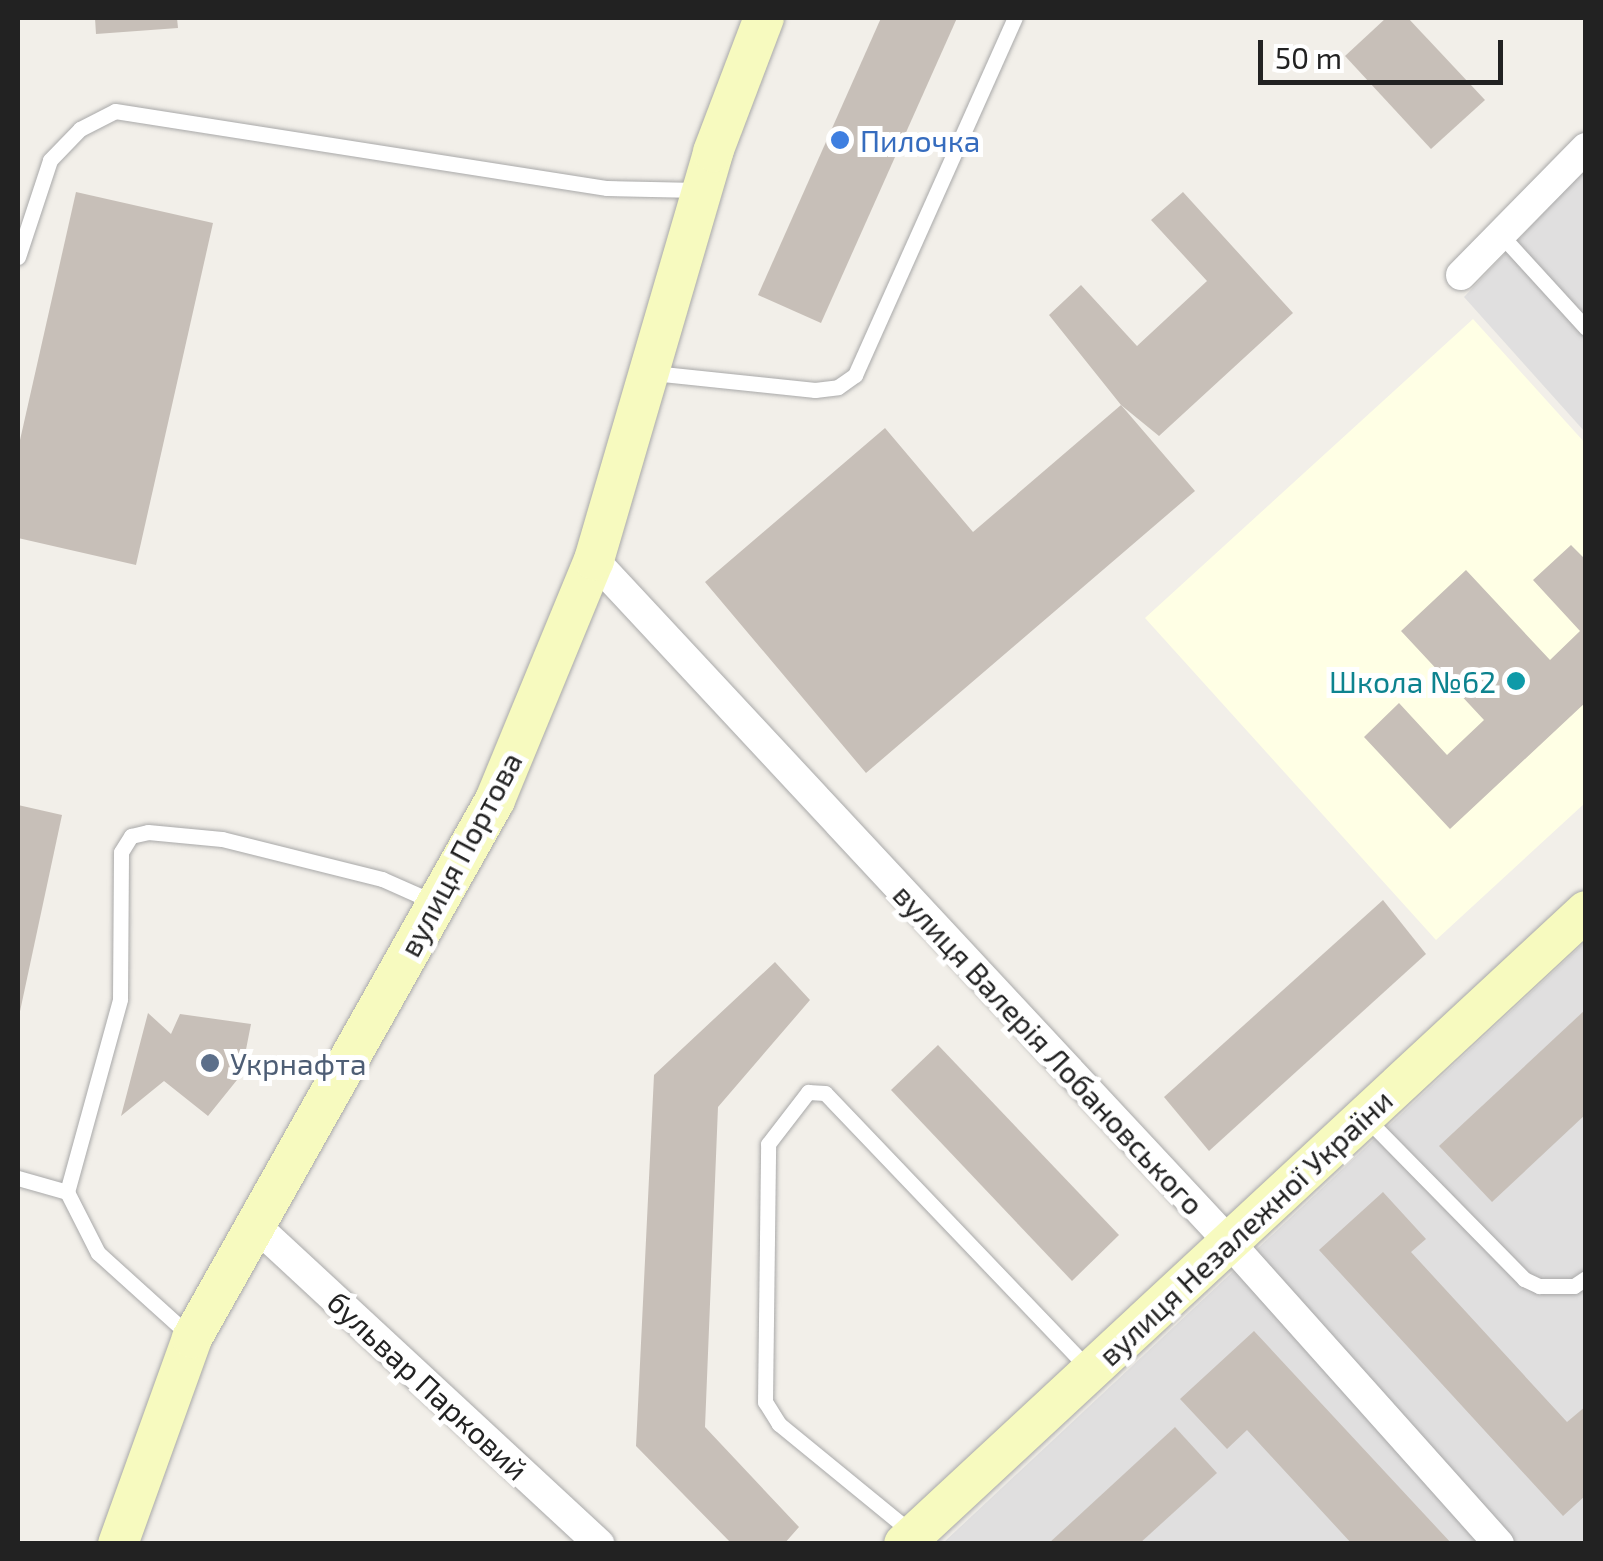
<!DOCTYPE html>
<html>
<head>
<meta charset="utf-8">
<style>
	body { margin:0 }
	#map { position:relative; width:1603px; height:1561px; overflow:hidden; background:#f2efe9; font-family:"Exo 2",sans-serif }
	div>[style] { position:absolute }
	.residential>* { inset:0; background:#e0dfdf }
	.education>* { inset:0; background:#ffffe5 }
	.building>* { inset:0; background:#c7bfb8 }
	.roads { filter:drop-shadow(0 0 2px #a9a9a9) drop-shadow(0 0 2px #a9a9a9) }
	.lane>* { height:15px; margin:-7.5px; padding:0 7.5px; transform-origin:7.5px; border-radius:7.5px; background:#fff }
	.street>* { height:30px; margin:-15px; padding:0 15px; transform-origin:15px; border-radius:15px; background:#fff }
	.secondary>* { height:40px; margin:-20px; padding:0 20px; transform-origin:20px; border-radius:20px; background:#f7fabf }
	.dots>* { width:28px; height:28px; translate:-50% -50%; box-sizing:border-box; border:5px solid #fff; border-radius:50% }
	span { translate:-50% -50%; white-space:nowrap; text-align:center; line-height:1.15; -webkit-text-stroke:10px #fff; paint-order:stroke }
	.shop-label { font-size:30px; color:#366cbe }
	.left { translate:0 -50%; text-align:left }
	.culture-label { font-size:30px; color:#0d838f }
	.right { translate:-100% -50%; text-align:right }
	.street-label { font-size:30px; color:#222 }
	.service-label { font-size:30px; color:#4e5e75 }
	.frame { position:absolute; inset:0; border:20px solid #222; pointer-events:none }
	.scale { position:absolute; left:1258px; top:40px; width:245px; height:45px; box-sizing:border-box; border:5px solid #222; border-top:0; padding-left:12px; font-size:30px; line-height:35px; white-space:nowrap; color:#222; -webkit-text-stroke:8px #fff; paint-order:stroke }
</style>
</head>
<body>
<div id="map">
	<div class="residential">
		<div style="clip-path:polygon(1585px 169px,1585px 432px,1464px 297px)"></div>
		<div style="clip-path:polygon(1585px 942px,1585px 1543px,943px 1543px)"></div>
	</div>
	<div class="education">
		<div style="clip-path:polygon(1473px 319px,1585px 443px,1585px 803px,1436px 940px,1145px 618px)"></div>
	</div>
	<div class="building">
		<div style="clip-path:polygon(95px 18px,177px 18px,178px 28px,96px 34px)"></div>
		<div style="clip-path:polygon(881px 18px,957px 18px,821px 323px,758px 295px)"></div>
		<div style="clip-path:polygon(1386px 18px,1408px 18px,1485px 100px,1431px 149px,1345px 56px)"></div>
		<div style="clip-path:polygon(76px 192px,213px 223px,136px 565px,18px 538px,18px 449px)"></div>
		<div style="clip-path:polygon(1183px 192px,1293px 313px,1159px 436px,1121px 405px,1049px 315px,1081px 285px,1137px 346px,1207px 281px,1151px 220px)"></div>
		<div style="clip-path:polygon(1121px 405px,1195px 491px,866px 773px,705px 582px,885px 428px,973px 532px)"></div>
		<div style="clip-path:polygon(1571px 545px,1586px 560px,1586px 702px,1450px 829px,1364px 737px,1399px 703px,1447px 755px,1484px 720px,1401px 631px,1466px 570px,1550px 660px,1580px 631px,1533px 580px)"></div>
		<div style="clip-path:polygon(18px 805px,62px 815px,19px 1016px,18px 1016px)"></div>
		<div style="clip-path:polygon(1383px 900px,1426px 954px,1209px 1151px,1164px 1097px)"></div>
		<div style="clip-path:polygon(775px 962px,810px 1000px,718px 1107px,705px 1427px,799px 1527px,784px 1544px,732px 1544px,636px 1446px,654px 1075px)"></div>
		<div style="clip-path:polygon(1586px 1009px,1586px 1114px,1492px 1202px,1439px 1146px)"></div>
		<div style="clip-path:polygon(148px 1013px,171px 1034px,180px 1014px,251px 1024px,241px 1075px,208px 1116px,164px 1081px,121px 1116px)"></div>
		<div style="clip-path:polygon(938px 1045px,1119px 1235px,1072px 1281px,891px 1090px)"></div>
		<div style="clip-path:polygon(1383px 1192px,1426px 1239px,1411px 1252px,1567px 1422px,1586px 1406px,1586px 1495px,1563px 1516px,1319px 1250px)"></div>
		<div style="clip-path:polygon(1254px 1331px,1452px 1544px,1352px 1544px,1247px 1430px,1227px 1449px,1180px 1399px)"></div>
		<div style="clip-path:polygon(1175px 1427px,1217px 1473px,1139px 1544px,1048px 1544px)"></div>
	</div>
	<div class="roads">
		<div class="lane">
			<div style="left:1501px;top:235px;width:126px;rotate:47.6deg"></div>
			<div style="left:18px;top:257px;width:102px;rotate:-71.7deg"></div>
			<div style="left:50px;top:160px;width:43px;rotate:-45.9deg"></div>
			<div style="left:80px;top:129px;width:39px;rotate:-27deg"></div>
			<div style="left:115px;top:111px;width:498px;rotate:8.9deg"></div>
			<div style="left:607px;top:188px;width:91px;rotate:1.3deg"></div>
			<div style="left:653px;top:373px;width:163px;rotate:6deg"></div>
			<div style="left:815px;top:390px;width:23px;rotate:-7deg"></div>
			<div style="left:838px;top:387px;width:21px;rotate:-35deg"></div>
			<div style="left:855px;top:375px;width:391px;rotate:-65.9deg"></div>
			<div style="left:1366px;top:1118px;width:226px;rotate:45.5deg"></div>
			<div style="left:1524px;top:1279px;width:17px;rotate:25deg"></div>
			<div style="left:1539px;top:1286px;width:35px"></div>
			<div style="left:1574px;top:1286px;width:14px;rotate:-34deg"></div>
			<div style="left:18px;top:1178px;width:51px;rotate:15.9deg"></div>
			<div style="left:190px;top:1336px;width:124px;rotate:-137.9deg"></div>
			<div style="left:98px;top:1253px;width:68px;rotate:-116.9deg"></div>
			<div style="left:67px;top:1192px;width:200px;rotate:-74.6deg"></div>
			<div style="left:120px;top:999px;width:147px;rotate:-89.6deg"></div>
			<div style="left:121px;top:852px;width:19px;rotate:-58deg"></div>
			<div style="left:131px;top:836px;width:17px;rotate:-13deg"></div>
			<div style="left:148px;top:832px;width:74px;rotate:5.4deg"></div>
			<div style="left:222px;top:839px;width:165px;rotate:14deg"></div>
			<div style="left:382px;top:879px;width:57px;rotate:23.9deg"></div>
			<div style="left:911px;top:1532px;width:171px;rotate:-140.7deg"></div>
			<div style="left:779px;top:1424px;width:26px;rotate:-122deg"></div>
			<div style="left:765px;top:1402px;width:258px;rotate:-89.3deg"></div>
			<div style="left:768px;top:1144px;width:66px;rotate:-52.4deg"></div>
			<div style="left:808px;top:1092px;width:17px;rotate:3deg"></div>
			<div style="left:825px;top:1093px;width:382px;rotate:46.3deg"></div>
		</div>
		<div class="street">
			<div style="left:1461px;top:275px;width:178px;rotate:-45.5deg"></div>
			<div style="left:594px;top:560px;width:932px;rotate:47.04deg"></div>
			<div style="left:1229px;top:1242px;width:405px;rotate:48.2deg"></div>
			<div style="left:256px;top:1226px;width:468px;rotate:42.8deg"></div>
		</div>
		<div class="secondary">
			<div style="left:118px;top:1544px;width:219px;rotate:-70.2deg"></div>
			<div style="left:192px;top:1338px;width:617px;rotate:-60.61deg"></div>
			<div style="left:495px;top:800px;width:260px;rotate:-67.6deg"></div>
			<div style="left:594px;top:560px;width:425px;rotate:-73.7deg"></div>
			<div style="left:713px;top:152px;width:143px;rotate:-69.2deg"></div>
			<div style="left:904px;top:1544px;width:930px;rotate:-42.87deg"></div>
		</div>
	</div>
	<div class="dots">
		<div style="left:840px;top:140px;background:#3f7fe0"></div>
		<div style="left:1516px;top:681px;background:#0f9aa8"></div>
		<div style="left:210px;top:1063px;background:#5c6f8a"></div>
	</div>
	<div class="shop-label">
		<span class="left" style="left:860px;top:140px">Пилочка</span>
	</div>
	<div class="culture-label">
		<span class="right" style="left:1496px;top:681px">Школа №62</span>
	</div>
	<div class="street-label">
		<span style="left:460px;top:854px;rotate:-62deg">вулиця Портова</span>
		<span style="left:1049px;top:1049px;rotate:47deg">вулиця Валерія Лобановського</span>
		<span style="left:1245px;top:1227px;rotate:-43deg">вулиця Незалежної України</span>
		<span style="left:428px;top:1385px;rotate:43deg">бульвар Парковий</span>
	</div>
	<div class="service-label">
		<span class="left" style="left:230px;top:1063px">Укрнафта</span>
	</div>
	<div class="frame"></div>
	<div class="scale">50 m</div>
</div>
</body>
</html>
